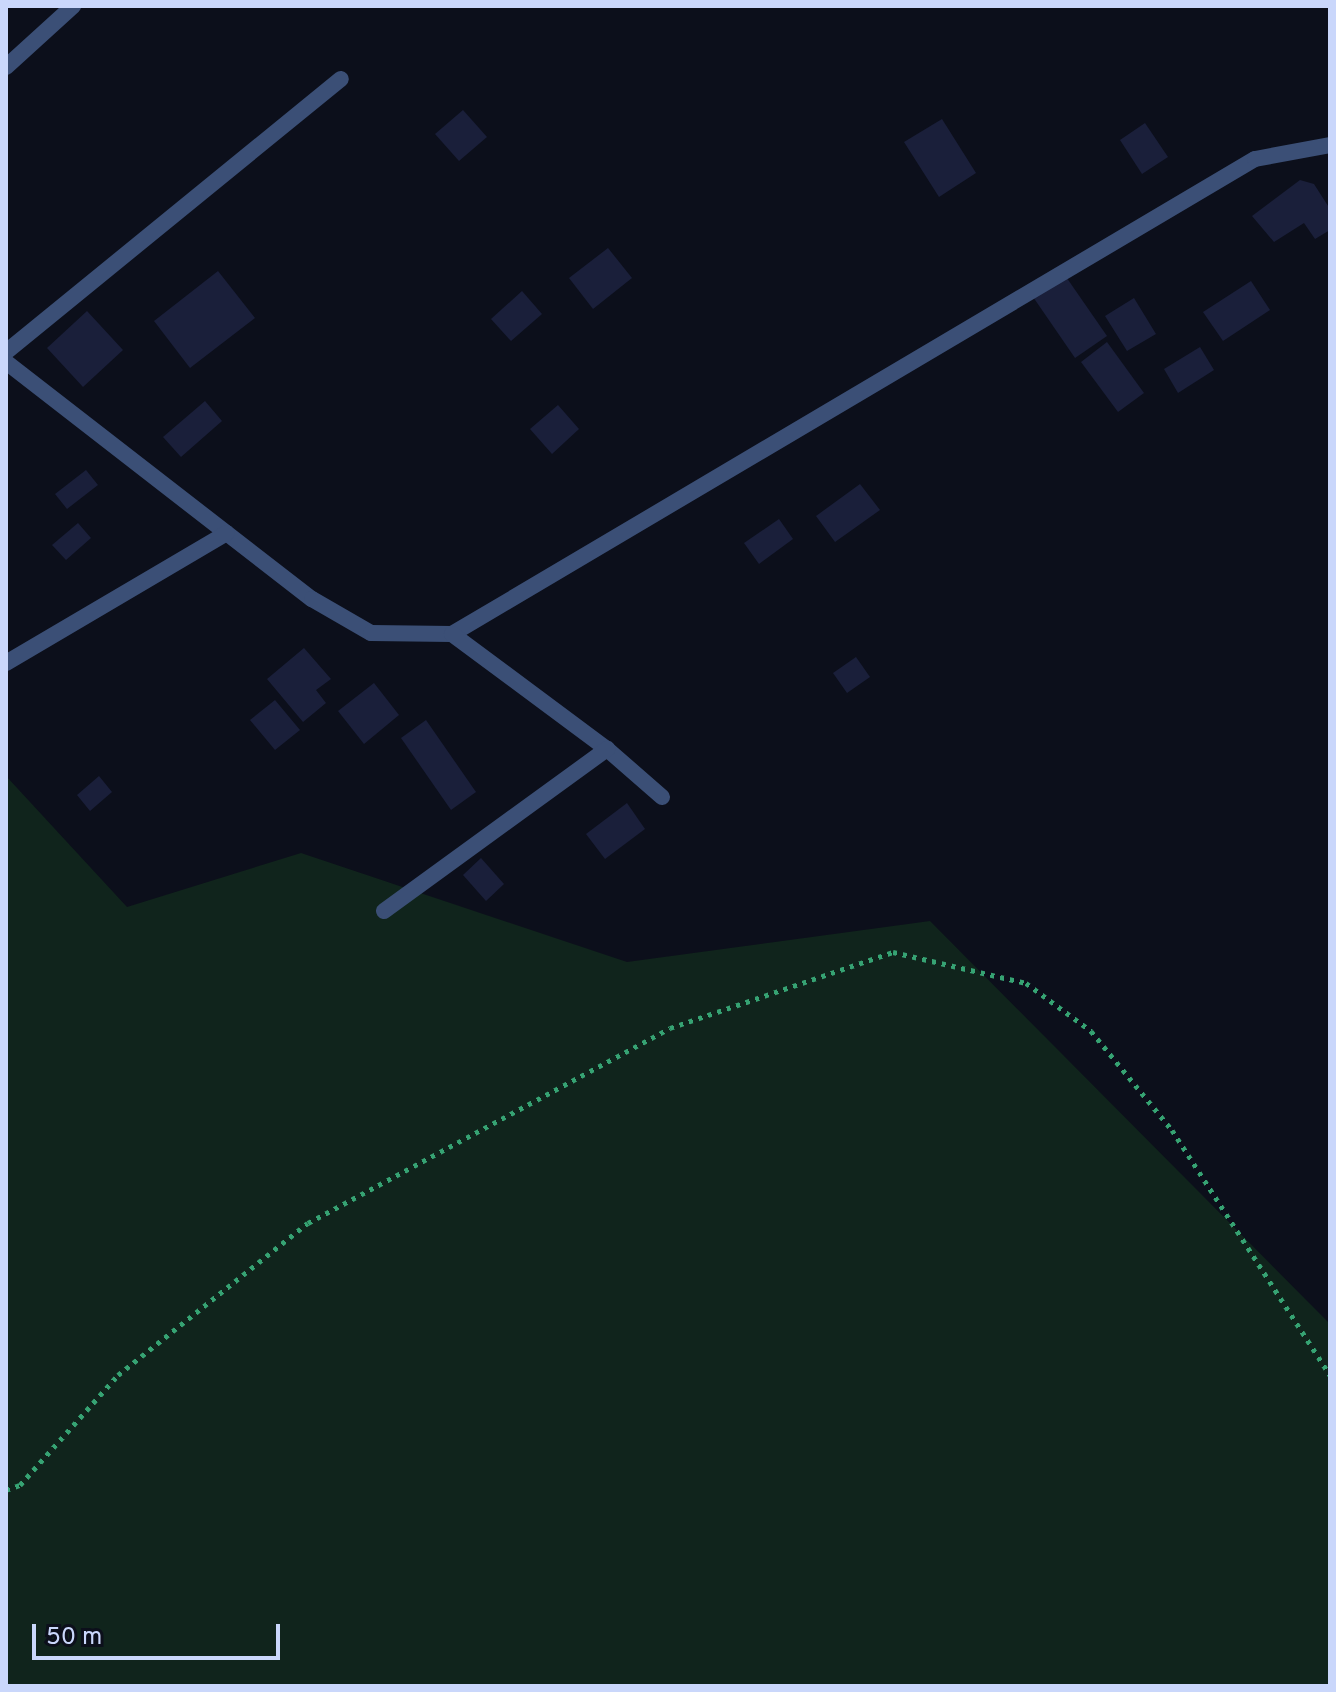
<!DOCTYPE html>
<html>
<head>
<meta charset="utf-8">
<style>
	body { margin:0 }
	#map { position:relative; width:1336px; height:1692px; overflow:hidden; background:#0c0f1b; font-family:Overpass,sans-serif }
	div>[style] { position:absolute }
	.green>* { inset:0; background:#10241c }
	.building>* { inset:0; background:#1a1f3a }
	.path>* { height:5px; margin-top:-2.5px; transform-origin:0; background:repeating-linear-gradient(90deg,#36a373 0 4px,transparent 0 10px) }
	.street>* { height:16px; margin:-8px; padding:0 8px; transform-origin:8px; border-radius:8px; background:#3b4f76 }
	span { translate:-50% -50%; white-space:nowrap; text-align:center; line-height:1.15; -webkit-text-stroke:6px #0c0f1b; paint-order:stroke }
	.frame { position:absolute; inset:0; border:8px solid #cad7fb; pointer-events:none }
	.scale { position:absolute; left:32px; top:1624px; width:248px; height:36px; box-sizing:border-box; border:4px solid #cad7fb; border-top:0; padding-left:10px; font-size:24px; line-height:28px; white-space:nowrap; color:#cad7fb; -webkit-text-stroke:6px #0c0f1b; paint-order:stroke }
</style>
</head>
<body>
<div id="map">
	<div class="green">
		<div style="clip-path:polygon(6px 776px,127px 907px,301px 853px,627px 962px,930px 921px,1330px 1324px,1330px 1686px,6px 1686px)"></div>
	</div>
	<div class="building">
		<div style="clip-path:polygon(463px 110px,487px 137px,459px 161px,435px 134px)"></div>
		<div style="clip-path:polygon(942px 119px,976px 173px,939px 197px,904px 142px)"></div>
		<div style="clip-path:polygon(1145px 123px,1168px 157px,1142px 174px,1120px 140px)"></div>
		<div style="clip-path:polygon(1300px 180px,1314px 184px,1330px 209px,1330px 230px,1315px 239px,1304px 223px,1274px 242px,1252px 216px)"></div>
		<div style="clip-path:polygon(608px 248px,632px 278px,593px 309px,569px 278px)"></div>
		<div style="clip-path:polygon(218px 271px,255px 318px,190px 368px,154px 321px)"></div>
		<div style="clip-path:polygon(1062px 271px,1107px 336px,1075px 358px,1031px 294px)"></div>
		<div style="clip-path:polygon(1251px 281px,1270px 310px,1223px 341px,1203px 312px)"></div>
		<div style="clip-path:polygon(522px 291px,542px 314px,511px 341px,491px 319px)"></div>
		<div style="clip-path:polygon(1134px 298px,1156px 334px,1127px 351px,1105px 316px)"></div>
		<div style="clip-path:polygon(87px 311px,123px 350px,83px 387px,47px 348px)"></div>
		<div style="clip-path:polygon(1107px 342px,1144px 393px,1118px 412px,1081px 362px)"></div>
		<div style="clip-path:polygon(1200px 347px,1214px 370px,1178px 393px,1164px 369px)"></div>
		<div style="clip-path:polygon(205px 401px,222px 421px,181px 457px,163px 437px)"></div>
		<div style="clip-path:polygon(558px 405px,579px 429px,552px 454px,530px 429px)"></div>
		<div style="clip-path:polygon(86px 470px,98px 485px,67px 509px,55px 494px)"></div>
		<div style="clip-path:polygon(860px 484px,880px 510px,835px 542px,816px 516px)"></div>
		<div style="clip-path:polygon(779px 519px,793px 539px,759px 564px,744px 543px)"></div>
		<div style="clip-path:polygon(78px 523px,91px 538px,66px 560px,52px 545px)"></div>
		<div style="clip-path:polygon(304px 648px,331px 679px,316px 690px,326px 703px,303px 722px,267px 679px)"></div>
		<div style="clip-path:polygon(856px 657px,870px 677px,847px 693px,833px 673px)"></div>
		<div style="clip-path:polygon(374px 683px,399px 715px,364px 744px,338px 711px)"></div>
		<div style="clip-path:polygon(275px 700px,300px 730px,275px 750px,250px 720px)"></div>
		<div style="clip-path:polygon(426px 720px,476px 792px,451px 810px,401px 738px)"></div>
		<div style="clip-path:polygon(99px 776px,112px 792px,90px 811px,77px 795px)"></div>
		<div style="clip-path:polygon(627px 803px,645px 829px,605px 859px,586px 834px)"></div>
		<div style="clip-path:polygon(481px 858px,504px 884px,486px 901px,463px 875px)"></div>
	</div>
	<div class="path">
		<div style="left:6px;top:1490px;width:15px;rotate:-20deg"></div>
		<div style="left:20px;top:1485px;width:147px;rotate:-48.3deg"></div>
		<div style="left:118px;top:1375px;width:243px;rotate:-38.7deg"></div>
		<div style="left:308px;top:1223px;width:411px;rotate:-28.3deg"></div>
		<div style="left:670px;top:1028px;width:236px;rotate:-18.8deg"></div>
		<div style="left:893px;top:952px;width:137px;rotate:13.1deg"></div>
		<div style="left:1026px;top:983px;width:81px;rotate:36.4deg"></div>
		<div style="left:1091px;top:1031px;width:128px;rotate:50.7deg"></div>
		<div style="left:1172px;top:1130px;width:292px;rotate:57.2deg"></div>
	</div>
	<div class="street">
		<div style="left:6px;top:67px;width:91px;rotate:-42.3deg"></div>
		<div style="left:6px;top:352px;width:432px;rotate:-39.2deg"></div>
		<div style="left:6px;top:362px;width:387px;rotate:37.8deg"></div>
		<div style="left:312px;top:599px;width:68px;rotate:30deg"></div>
		<div style="left:371px;top:633px;width:81px;rotate:0.7deg"></div>
		<div style="left:452px;top:634px;width:933px;rotate:-30.61deg"></div>
		<div style="left:1255px;top:159px;width:76px;rotate:-10.6deg"></div>
		<div style="left:452px;top:634px;width:193px;rotate:36.6deg"></div>
		<div style="left:607px;top:749px;width:73px;rotate:41.1deg"></div>
		<div style="left:6px;top:663px;width:256px;rotate:-30.5deg"></div>
		<div style="left:384px;top:911px;width:276px;rotate:-36deg"></div>
	</div>
	<div class="frame"></div>
	<div class="scale">50 m</div>
</div>
</body>
</html>
